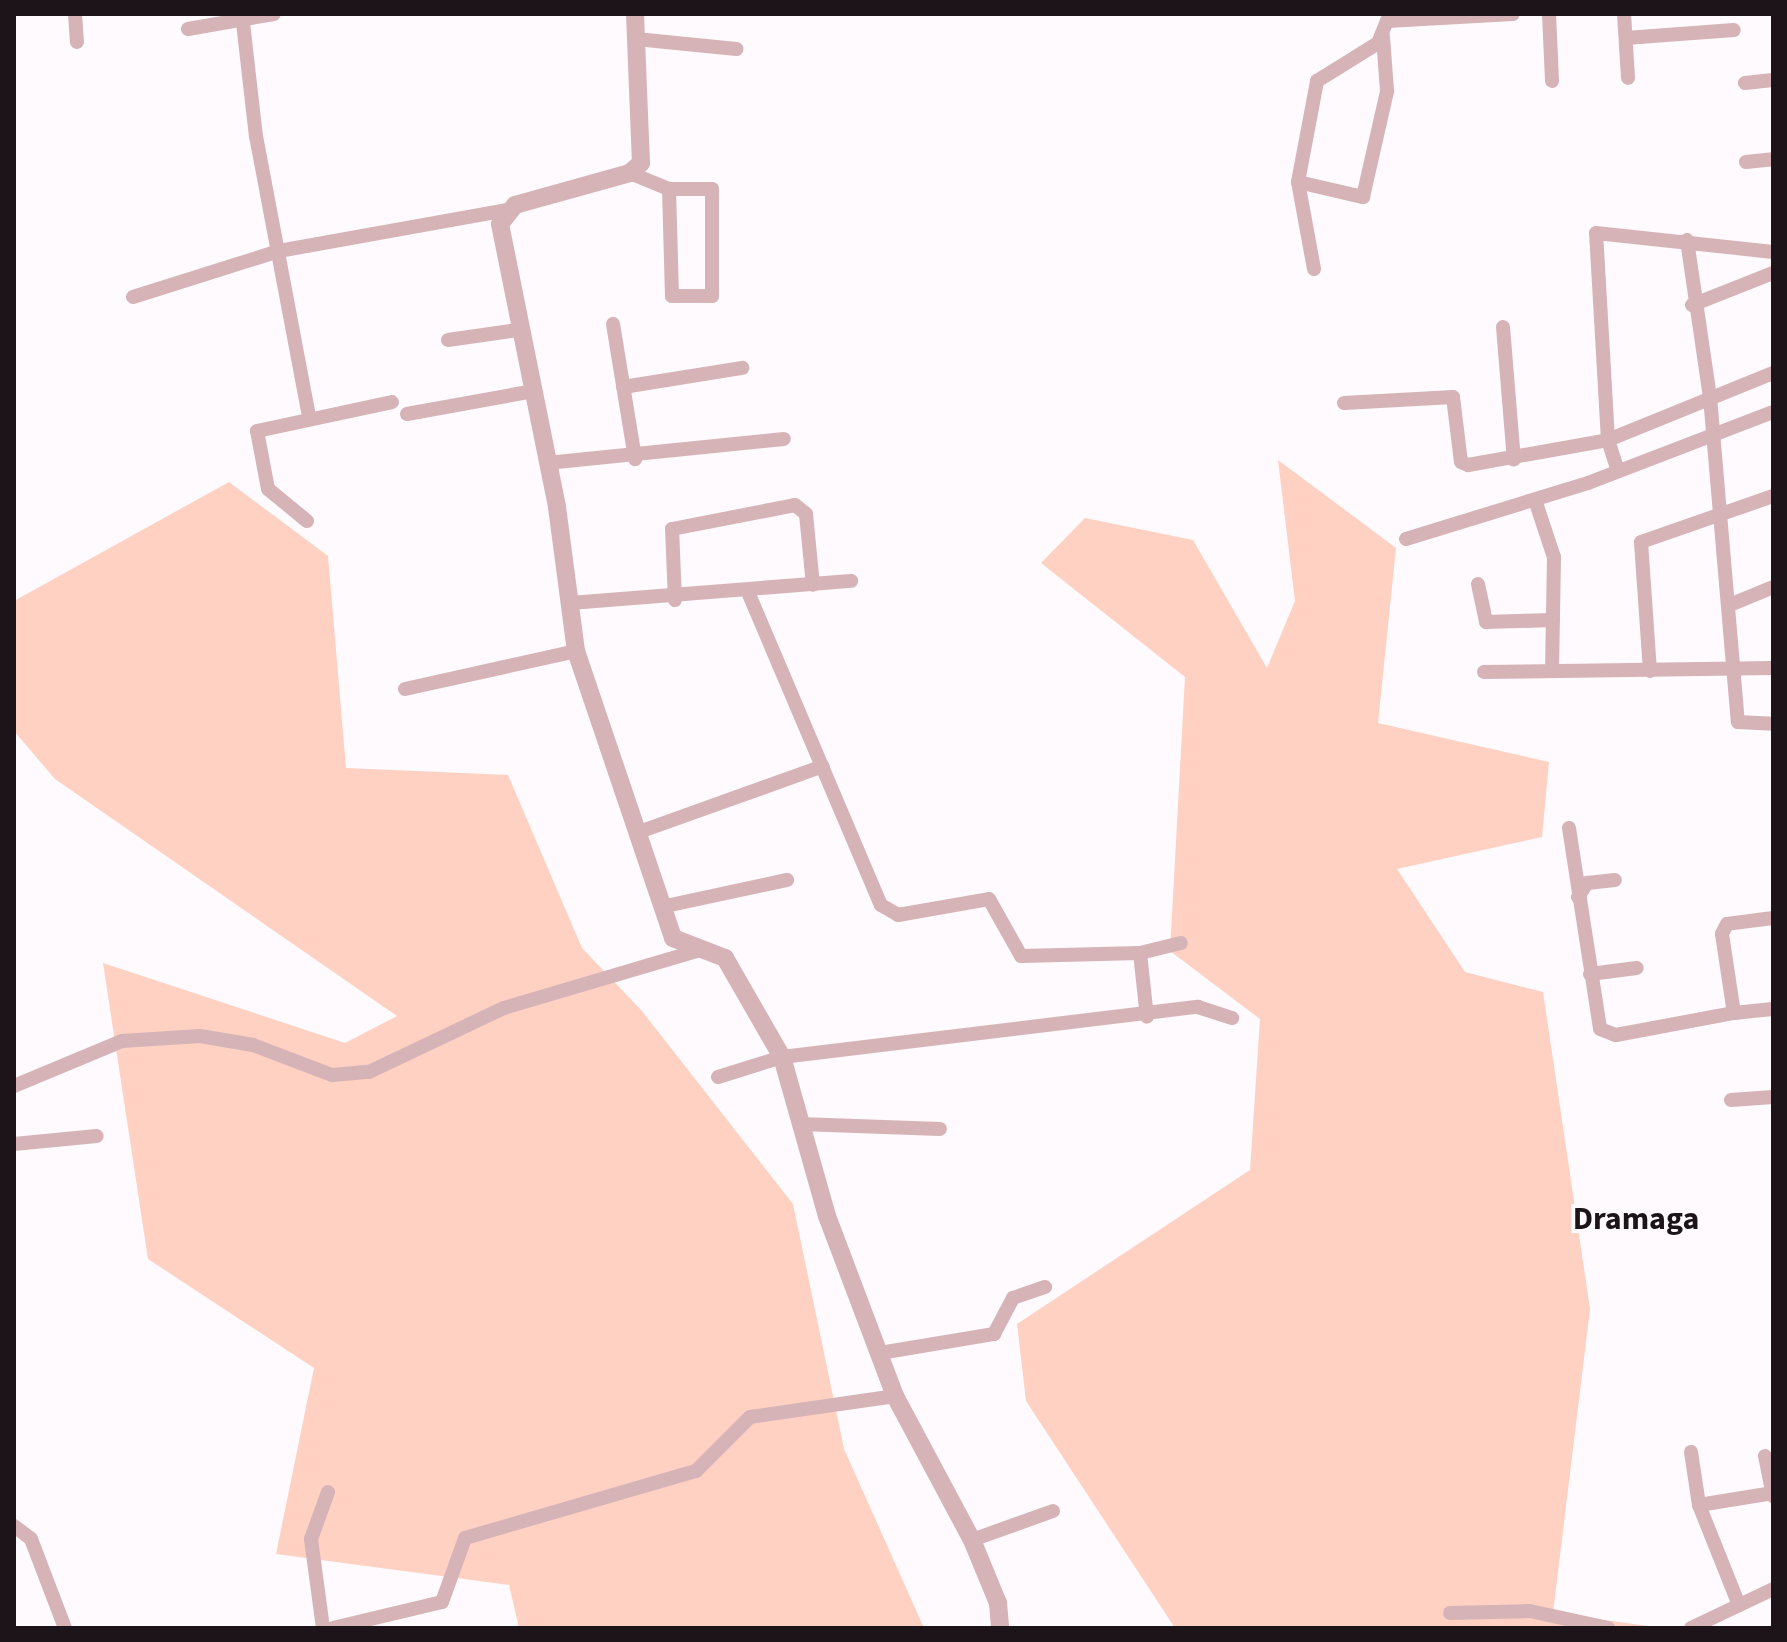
<!DOCTYPE html>
<html>
<head>
<meta charset="utf-8">
<style>
	body { margin:0 }
	#map { position:relative; width:1787px; height:1642px; overflow:hidden; background:#fefafd; font-family:"Source Sans 3",sans-serif }
	div>[style] { position:absolute }
	.green>* { inset:0; background:#fed1c3 }
	.minor>* { height:14px; margin:-7px; padding:0 7px; transform-origin:7px; border-radius:7px; background:#d5b3b7 }
	.tertiary>* { height:18px; margin:-9px; padding:0 9px; transform-origin:9px; border-radius:9px; background:#d5b3b7 }
	span { translate:-50% -50%; white-space:nowrap; text-align:center; line-height:1.15; -webkit-text-stroke:8px #fefafd; paint-order:stroke }
	.district-label { font-size:32px; color:#1c1419; font-weight:700 }
	.frame { position:absolute; inset:0; border:16px solid #1c1419; pointer-events:none }
</style>
</head>
<body>
<div id="map">
	<div class="green">
		<div style="clip-path:polygon(1278px 460px,1396px 548px,1378px 723px,1549px 762px,1542px 837px,1397px 869px,1465px 972px,1543px 992px,1590px 1309px,1553px 1613px,1663px 1628px,1175px 1628px,1026px 1401px,1017px 1324px,1250px 1170px,1260px 1019px,1170px 951px,1185px 677px,1041px 563px,1085px 518px,1193px 540px,1267px 668px,1295px 601px)"></div>
		<div style="clip-path:polygon(229px 482px,328px 556px,346px 768px,508px 775px,582px 948px,642px 1011px,793px 1204px,844px 1449px,924px 1628px,519px 1628px,509px 1585px,276px 1554px,314px 1368px,148px 1259px,103px 963px,345px 1043px,397px 1016px,55px 779px,14px 731px,14px 601px)"></div>
	</div>
	<div class="minor">
		<div style="left:75px;top:14px;width:28px;rotate:86deg"></div>
		<div style="left:242px;top:14px;width:123px;rotate:83.5deg"></div>
		<div style="left:256px;top:136px;width:285px;rotate:79.3deg"></div>
		<div style="left:1549px;top:14px;width:67px;rotate:87.4deg"></div>
		<div style="left:1624px;top:14px;width:64px;rotate:86.4deg"></div>
		<div style="left:188px;top:29px;width:87px;rotate:-9.9deg"></div>
		<div style="left:1626px;top:38px;width:108px;rotate:-4.2deg"></div>
		<div style="left:636px;top:39px;width:101px;rotate:5.7deg"></div>
		<div style="left:1745px;top:83px;width:28px;rotate:-6deg"></div>
		<div style="left:1746px;top:162px;width:27px;rotate:-6deg"></div>
		<div style="left:630px;top:173px;width:42px;rotate:22.3deg"></div>
		<div style="left:669px;top:189px;width:43px"></div>
		<div style="left:712px;top:189px;width:107px;rotate:90deg"></div>
		<div style="left:712px;top:296px;width:40px;rotate:180deg"></div>
		<div style="left:672px;top:296px;width:107px;rotate:-91.6deg"></div>
		<div style="left:1298px;top:182px;width:67px;rotate:13deg"></div>
		<div style="left:1363px;top:197px;width:109px;rotate:-77.2deg"></div>
		<div style="left:1387px;top:91px;width:55px;rotate:-94.2deg"></div>
		<div style="left:1687px;top:240px;width:159px;rotate:81.7deg"></div>
		<div style="left:1710px;top:397px;width:326px;rotate:85.1deg"></div>
		<div style="left:1738px;top:722px;width:35px;rotate:3deg"></div>
		<div style="left:1314px;top:269px;width:88px;rotate:-100.4deg"></div>
		<div style="left:1298px;top:182px;width:103px;rotate:-79.3deg"></div>
		<div style="left:1317px;top:81px;width:72px;rotate:-31.9deg"></div>
		<div style="left:1378px;top:43px;width:24px;rotate:-68deg"></div>
		<div style="left:1387px;top:21px;width:126px;rotate:-3.2deg"></div>
		<div style="left:133px;top:297px;width:153px;rotate:-17.5deg"></div>
		<div style="left:279px;top:251px;width:231px;rotate:-10.2deg"></div>
		<div style="left:1692px;top:305px;width:87px;rotate:-21.6deg"></div>
		<div style="left:613px;top:324px;width:137px;rotate:80.7deg"></div>
		<div style="left:1503px;top:327px;width:133px;rotate:85.3deg"></div>
		<div style="left:448px;top:340px;width:70px;rotate:-8.2deg"></div>
		<div style="left:623px;top:387px;width:121px;rotate:-9.1deg"></div>
		<div style="left:1344px;top:403px;width:109px;rotate:-3.2deg"></div>
		<div style="left:1453px;top:397px;width:65px;rotate:83deg"></div>
		<div style="left:1461px;top:462px;width:8px;rotate:23deg"></div>
		<div style="left:1468px;top:465px;width:142px;rotate:-10.1deg"></div>
		<div style="left:1608px;top:440px;width:178px;rotate:-22.1deg"></div>
		<div style="left:407px;top:414px;width:123px;rotate:-10.3deg"></div>
		<div style="left:547px;top:463px;width:238px;rotate:-5.8deg"></div>
		<div style="left:1618px;top:471px;width:33px;rotate:-108deg"></div>
		<div style="left:1608px;top:440px;width:207px;rotate:-93.3deg"></div>
		<div style="left:1596px;top:233px;width:178px;rotate:6.1deg"></div>
		<div style="left:1535px;top:500px;width:60px;rotate:71.6deg"></div>
		<div style="left:1554px;top:557px;width:114px;rotate:91deg"></div>
		<div style="left:307px;top:521px;width:50px;rotate:-140.6deg"></div>
		<div style="left:268px;top:489px;width:59px;rotate:-100.7deg"></div>
		<div style="left:257px;top:431px;width:138px;rotate:-12.1deg"></div>
		<div style="left:1406px;top:539px;width:190px;rotate:-17.1deg"></div>
		<div style="left:1588px;top:483px;width:198px;rotate:-21deg"></div>
		<div style="left:1478px;top:584px;width:39px;rotate:78deg"></div>
		<div style="left:1486px;top:622px;width:67px;rotate:-1.7deg"></div>
		<div style="left:748px;top:592px;width:340px;rotate:67deg"></div>
		<div style="left:881px;top:905px;width:20px;rotate:30deg"></div>
		<div style="left:898px;top:915px;width:92px;rotate:-10deg"></div>
		<div style="left:989px;top:899px;width:65px;rotate:60.7deg"></div>
		<div style="left:1021px;top:956px;width:119px;rotate:-1.4deg"></div>
		<div style="left:1140px;top:953px;width:64px;rotate:83.8deg"></div>
		<div style="left:675px;top:600px;width:71px;rotate:-92.4deg"></div>
		<div style="left:672px;top:529px;width:125px;rotate:-11deg"></div>
		<div style="left:795px;top:505px;width:14px;rotate:39deg"></div>
		<div style="left:806px;top:514px;width:71px;rotate:84.4deg"></div>
		<div style="left:570px;top:603px;width:282px;rotate:-4.5deg"></div>
		<div style="left:1732px;top:604px;width:44px;rotate:-22.5deg"></div>
		<div style="left:1650px;top:671px;width:129px;rotate:-94deg"></div>
		<div style="left:1641px;top:542px;width:140px;rotate:-19.2deg"></div>
		<div style="left:1484px;top:672px;width:289px;rotate:-0.8deg"></div>
		<div style="left:405px;top:689px;width:175px;rotate:-12.5deg"></div>
		<div style="left:1569px;top:828px;width:203px;rotate:81.2deg"></div>
		<div style="left:1600px;top:1029px;width:17px;rotate:21deg"></div>
		<div style="left:1616px;top:1035px;width:120px;rotate:-10.6deg"></div>
		<div style="left:639px;top:832px;width:195px;rotate:-19.7deg"></div>
		<div style="left:1578px;top:897px;width:17px;rotate:-57deg"></div>
		<div style="left:1587px;top:883px;width:28px;rotate:-6deg"></div>
		<div style="left:661px;top:907px;width:129px;rotate:-12.1deg"></div>
		<div style="left:1773px;top:918px;width:46px;rotate:172.6deg"></div>
		<div style="left:1727px;top:924px;width:11px;rotate:117deg"></div>
		<div style="left:1722px;top:934px;width:80px;rotate:81.4deg"></div>
		<div style="left:1734px;top:1013px;width:39px;rotate:-6deg"></div>
		<div style="left:1140px;top:953px;width:42px;rotate:-13.7deg"></div>
		<div style="left:1590px;top:974px;width:47px;rotate:-7.3deg"></div>
		<div style="left:718px;top:1077px;width:67px;rotate:-17.4deg"></div>
		<div style="left:782px;top:1057px;width:419px;rotate:-6.9deg"></div>
		<div style="left:1198px;top:1007px;width:36px;rotate:18deg"></div>
		<div style="left:14px;top:1086px;width:117px;rotate:-22.6deg"></div>
		<div style="left:122px;top:1041px;width:78px;rotate:-3.7deg"></div>
		<div style="left:200px;top:1036px;width:54px;rotate:9.6deg"></div>
		<div style="left:253px;top:1045px;width:85px;rotate:20.8deg"></div>
		<div style="left:332px;top:1075px;width:37px;rotate:-5deg"></div>
		<div style="left:369px;top:1072px;width:149px;rotate:-25.4deg"></div>
		<div style="left:504px;top:1008px;width:208px;rotate:-16.5deg"></div>
		<div style="left:1731px;top:1100px;width:42px;rotate:-4.1deg"></div>
		<div style="left:800px;top:1124px;width:140px;rotate:2deg"></div>
		<div style="left:14px;top:1144px;width:83px;rotate:-5.5deg"></div>
		<div style="left:880px;top:1353px;width:116px;rotate:-9.5deg"></div>
		<div style="left:994px;top:1334px;width:41px;rotate:-62.2deg"></div>
		<div style="left:1013px;top:1298px;width:34px;rotate:-19deg"></div>
		<div style="left:1691px;top:1452px;width:54px;rotate:81.4deg"></div>
		<div style="left:1699px;top:1505px;width:108px;rotate:68.2deg"></div>
		<div style="left:1765px;top:1456px;width:41px;rotate:78.7deg"></div>
		<div style="left:1699px;top:1505px;width:75px;rotate:-9.2deg"></div>
		<div style="left:14px;top:1526px;width:21px;rotate:37deg"></div>
		<div style="left:31px;top:1539px;width:95px;rotate:69.1deg"></div>
		<div style="left:972px;top:1540px;width:86px;rotate:-19.7deg"></div>
		<div style="left:1450px;top:1613px;width:80px;rotate:-1.4deg"></div>
		<div style="left:1530px;top:1611px;width:80px;rotate:12.3deg"></div>
		<div style="left:323px;top:1628px;width:90px;rotate:-97.7deg"></div>
		<div style="left:311px;top:1539px;width:50px;rotate:-70.1deg"></div>
		<div style="left:333px;top:1628px;width:112px;rotate:-13.4deg"></div>
		<div style="left:442px;top:1602px;width:68px;rotate:-70.2deg"></div>
		<div style="left:465px;top:1538px;width:241px;rotate:-16.2deg"></div>
		<div style="left:696px;top:1471px;width:76px;rotate:-45deg"></div>
		<div style="left:750px;top:1417px;width:147px;rotate:-8.2deg"></div>
		<div style="left:1691px;top:1628px;width:91px;rotate:-25.4deg"></div>
	</div>
	<div class="tertiary">
		<div style="left:635px;top:14px;width:149px;rotate:87.7deg"></div>
		<div style="left:641px;top:163px;width:15px;rotate:138deg"></div>
		<div style="left:630px;top:173px;width:119px;rotate:164.5deg"></div>
		<div style="left:515px;top:205px;width:24px;rotate:128deg"></div>
		<div style="left:500px;top:224px;width:289px;rotate:78.6deg"></div>
		<div style="left:557px;top:507px;width:145px;rotate:82.5deg"></div>
		<div style="left:576px;top:651px;width:303px;rotate:71.3deg"></div>
		<div style="left:673px;top:938px;width:56px;rotate:21deg"></div>
		<div style="left:725px;top:958px;width:114px;rotate:60.1deg"></div>
		<div style="left:782px;top:1057px;width:165px;rotate:74.2deg"></div>
		<div style="left:827px;top:1216px;width:192px;rotate:69.3deg"></div>
		<div style="left:895px;top:1396px;width:163px;rotate:61.9deg"></div>
		<div style="left:972px;top:1540px;width:68px;rotate:67.6deg"></div>
		<div style="left:998px;top:1603px;width:25px;rotate:85deg"></div>
	</div>
	<div class="district-label">
		<span style="left:1636px;top:1219px">Dramaga</span>
	</div>
	<div class="frame"></div>
</div>
</body>
</html>
